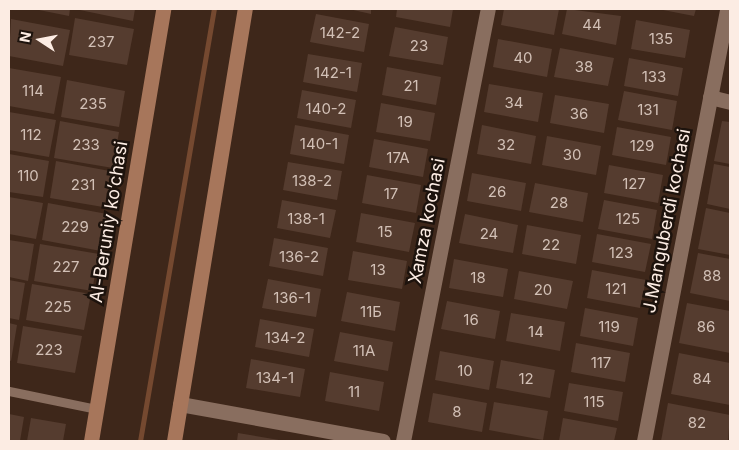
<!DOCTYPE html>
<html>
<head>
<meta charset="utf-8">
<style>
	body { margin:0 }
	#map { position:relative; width:739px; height:450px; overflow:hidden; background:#3e271a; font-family:Inter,sans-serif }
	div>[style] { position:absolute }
	.stream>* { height:5px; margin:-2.5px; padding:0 2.5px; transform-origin:2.5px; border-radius:2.5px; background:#754930 }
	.building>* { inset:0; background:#553c2f }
	.lane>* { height:9px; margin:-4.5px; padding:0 4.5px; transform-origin:4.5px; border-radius:4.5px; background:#896e5f }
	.street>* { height:15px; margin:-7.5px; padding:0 7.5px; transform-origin:7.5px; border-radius:7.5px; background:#896e5f }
	.secondary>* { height:15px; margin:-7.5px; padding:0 7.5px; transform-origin:7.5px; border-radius:7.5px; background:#a7765b }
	span { translate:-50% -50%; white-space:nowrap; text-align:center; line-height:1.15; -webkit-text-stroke:5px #1d130d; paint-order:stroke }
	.number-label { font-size:15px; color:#d2c0b6 }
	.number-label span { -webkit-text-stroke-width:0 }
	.street-label { font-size:18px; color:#fcece3 }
	.frame { position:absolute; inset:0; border:10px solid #fcece3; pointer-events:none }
	.north { position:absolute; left:15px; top:15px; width:50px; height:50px; -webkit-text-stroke:4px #1d130d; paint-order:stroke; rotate:281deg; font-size:14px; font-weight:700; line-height:20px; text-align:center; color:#fcece3 }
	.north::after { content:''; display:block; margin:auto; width:18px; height:22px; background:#fcece3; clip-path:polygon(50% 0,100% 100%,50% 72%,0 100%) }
</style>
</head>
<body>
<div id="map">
	<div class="stream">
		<div style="left:140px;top:441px;width:438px;rotate:-80.3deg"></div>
	</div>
	<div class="building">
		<div style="clip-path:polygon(34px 9px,70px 9px,69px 16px)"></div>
		<div style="clip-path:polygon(75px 9px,135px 9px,133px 21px)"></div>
		<div style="clip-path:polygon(349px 9px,371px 9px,371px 14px)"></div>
		<div style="clip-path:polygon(397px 9px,453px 9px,450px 27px,396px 17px)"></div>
		<div style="clip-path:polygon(504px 9px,559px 9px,554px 35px,501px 25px)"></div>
		<div style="clip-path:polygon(567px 9px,621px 16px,616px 45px,562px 34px)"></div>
		<div style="clip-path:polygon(658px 9px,696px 9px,694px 16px)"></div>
		<div style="clip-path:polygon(316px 14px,369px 24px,364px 52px,310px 42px)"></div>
		<div style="clip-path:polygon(75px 18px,134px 29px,127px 65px,69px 55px)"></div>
		<div style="clip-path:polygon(11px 19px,70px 30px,63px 66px,9px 56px)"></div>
		<div style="clip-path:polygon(636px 20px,690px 30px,685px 58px,631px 49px)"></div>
		<div style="clip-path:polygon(395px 27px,448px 37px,443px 65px,389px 56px)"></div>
		<div style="clip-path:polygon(498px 39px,552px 49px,547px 77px,493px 67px)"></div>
		<div style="clip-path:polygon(560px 48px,614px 58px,608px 86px,554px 77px)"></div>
		<div style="clip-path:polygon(308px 54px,362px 63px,357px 92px,303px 82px)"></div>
		<div style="clip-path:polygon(629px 58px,683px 68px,678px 96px,624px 86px)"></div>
		<div style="clip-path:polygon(387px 67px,441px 77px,436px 105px,382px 95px)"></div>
		<div style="clip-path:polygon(9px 68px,61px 77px,54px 114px,9px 106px)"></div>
		<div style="clip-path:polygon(67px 80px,125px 91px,119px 127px,61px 117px)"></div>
		<div style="clip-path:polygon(489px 84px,543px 93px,538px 122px,484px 112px)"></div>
		<div style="clip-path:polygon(302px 90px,356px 100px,351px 128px,297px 118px)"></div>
		<div style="clip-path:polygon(624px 91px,677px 101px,672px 130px,618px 120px)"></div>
		<div style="clip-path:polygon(555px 95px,609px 104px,604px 133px,550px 123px)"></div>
		<div style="clip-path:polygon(381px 103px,435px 113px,430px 141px,376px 132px)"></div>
		<div style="clip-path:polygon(9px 112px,56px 120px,49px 157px,9px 150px)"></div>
		<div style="clip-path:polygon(60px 121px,119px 132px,113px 168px,54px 158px)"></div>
		<div style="clip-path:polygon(722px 121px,730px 122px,730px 164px,714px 161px)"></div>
		<div style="clip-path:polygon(295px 125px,349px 135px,344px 164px,290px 154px)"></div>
		<div style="clip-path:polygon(482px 125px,536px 136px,531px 164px,477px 154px)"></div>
		<div style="clip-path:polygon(617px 127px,671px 137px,666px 165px,612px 155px)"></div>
		<div style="clip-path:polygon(547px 136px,601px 146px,596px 175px,542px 165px)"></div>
		<div style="clip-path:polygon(374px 139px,428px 149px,423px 177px,369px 167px)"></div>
		<div style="clip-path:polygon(9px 154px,49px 161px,43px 197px,9px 192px)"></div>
		<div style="clip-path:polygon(56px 161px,115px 172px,109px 208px,50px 198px)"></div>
		<div style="clip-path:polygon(288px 162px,342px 171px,337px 200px,283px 190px)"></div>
		<div style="clip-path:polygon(714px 164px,730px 167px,730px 209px,707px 204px)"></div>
		<div style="clip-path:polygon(609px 165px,663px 175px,658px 203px,604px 193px)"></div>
		<div style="clip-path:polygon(472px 173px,526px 183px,521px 211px,467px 201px)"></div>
		<div style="clip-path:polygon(367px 175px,421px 185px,416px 213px,362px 203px)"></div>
		<div style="clip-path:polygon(535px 183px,588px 193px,583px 222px,529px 212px)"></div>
		<div style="clip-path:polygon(9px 197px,43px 203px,36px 239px,9px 234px)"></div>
		<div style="clip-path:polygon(282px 200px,336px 210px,330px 238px,277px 228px)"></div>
		<div style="clip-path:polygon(604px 200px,657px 210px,652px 239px,598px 229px)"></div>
		<div style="clip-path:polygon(48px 203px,107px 214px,101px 251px,42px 240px)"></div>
		<div style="clip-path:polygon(706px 208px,730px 213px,730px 255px,698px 249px)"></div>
		<div style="clip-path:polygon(361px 213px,415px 223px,409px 252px,356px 242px)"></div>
		<div style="clip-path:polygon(465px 214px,518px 225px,513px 253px,459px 243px)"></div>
		<div style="clip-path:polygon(527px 225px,581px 235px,576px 264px,522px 254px)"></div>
		<div style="clip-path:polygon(597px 234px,651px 244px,645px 272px,592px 262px)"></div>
		<div style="clip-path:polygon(274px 238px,328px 248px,323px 276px,269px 266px)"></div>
		<div style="clip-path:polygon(9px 240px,34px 244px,28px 281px,9px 277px)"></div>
		<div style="clip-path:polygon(40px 244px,99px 254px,92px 291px,34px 281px)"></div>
		<div style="clip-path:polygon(353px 251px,407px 261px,402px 289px,348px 280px)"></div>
		<div style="clip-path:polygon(698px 253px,730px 259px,730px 301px,690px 293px)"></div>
		<div style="clip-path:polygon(454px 259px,508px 269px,503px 297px,449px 288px)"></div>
		<div style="clip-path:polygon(592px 270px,646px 280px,640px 308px,587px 298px)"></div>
		<div style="clip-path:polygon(519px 271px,573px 281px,567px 309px,514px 299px)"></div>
		<div style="clip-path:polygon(268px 279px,321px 289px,316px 317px,262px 308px)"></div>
		<div style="clip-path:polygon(9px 280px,25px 283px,19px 320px,9px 318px)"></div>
		<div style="clip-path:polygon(32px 284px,91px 294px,84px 330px,26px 320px)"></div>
		<div style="clip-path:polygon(347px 292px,400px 302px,395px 331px,341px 321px)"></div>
		<div style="clip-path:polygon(447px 301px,500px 311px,495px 339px,441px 329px)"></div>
		<div style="clip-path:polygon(687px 303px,730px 311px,730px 353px,679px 343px)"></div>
		<div style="clip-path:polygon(585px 308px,638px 318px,633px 346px,580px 336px)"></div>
		<div style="clip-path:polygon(511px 313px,565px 322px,560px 351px,506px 341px)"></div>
		<div style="clip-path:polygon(260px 319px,314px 329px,309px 357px,255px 347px)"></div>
		<div style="clip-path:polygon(9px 323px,17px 325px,11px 361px,9px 360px)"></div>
		<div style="clip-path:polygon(23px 326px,82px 336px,75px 373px,17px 363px)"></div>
		<div style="clip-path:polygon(340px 332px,393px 342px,388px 371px,334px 361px)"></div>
		<div style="clip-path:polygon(576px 343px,630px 353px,625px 382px,571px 372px)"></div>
		<div style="clip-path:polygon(440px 351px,494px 361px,489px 390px,435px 380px)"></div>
		<div style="clip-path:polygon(679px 353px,730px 363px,730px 405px,671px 394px)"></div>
		<div style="clip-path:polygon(251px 359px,305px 369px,300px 397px,246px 388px)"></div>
		<div style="clip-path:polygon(501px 360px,555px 370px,550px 398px,496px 388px)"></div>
		<div style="clip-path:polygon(330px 372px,384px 382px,379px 411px,325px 401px)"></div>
		<div style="clip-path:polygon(569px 383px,623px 392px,618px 421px,564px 411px)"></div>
		<div style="clip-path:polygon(433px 393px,487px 403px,482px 432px,428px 422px)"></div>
		<div style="clip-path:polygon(494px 402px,548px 411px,543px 440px,489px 430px)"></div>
		<div style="clip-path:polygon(668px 403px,730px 415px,728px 441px,661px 441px)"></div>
		<div style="clip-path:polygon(9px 414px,24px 417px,20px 441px,9px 441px)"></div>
		<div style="clip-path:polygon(31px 418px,66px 424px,63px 441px,27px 441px)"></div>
		<div style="clip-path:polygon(563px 418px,617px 428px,614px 441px,559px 441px)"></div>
		<div style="clip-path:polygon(238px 433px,279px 440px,279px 441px,237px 441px)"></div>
	</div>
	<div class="lane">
		<div style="left:9px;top:391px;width:90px;rotate:11.6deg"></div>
	</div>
	<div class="street">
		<div style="left:710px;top:97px;width:21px;rotate:14deg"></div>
		<div style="left:180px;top:404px;width:206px;rotate:10.3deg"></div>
		<div style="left:403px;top:441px;width:440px;rotate:-78.9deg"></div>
		<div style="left:644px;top:441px;width:440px;rotate:-79.1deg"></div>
	</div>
	<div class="secondary">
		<div style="left:91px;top:441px;width:438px;rotate:-80.5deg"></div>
		<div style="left:174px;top:441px;width:438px;rotate:-80.7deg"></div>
	</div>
	<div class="number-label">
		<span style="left:592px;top:25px">44</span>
		<span style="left:340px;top:33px">142-2</span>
		<span style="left:661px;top:39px">135</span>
		<span style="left:101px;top:42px">237</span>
		<span style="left:419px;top:46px">23</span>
		<span style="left:523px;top:58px">40</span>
		<span style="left:584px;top:67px">38</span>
		<span style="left:333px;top:73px">142-1</span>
		<span style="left:654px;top:77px">133</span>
		<span style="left:411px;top:86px">21</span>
		<span style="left:33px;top:91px">114</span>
		<span style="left:514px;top:103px">34</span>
		<span style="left:93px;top:104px">235</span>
		<span style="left:326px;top:109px">140-2</span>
		<span style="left:648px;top:110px">131</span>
		<span style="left:579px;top:114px">36</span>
		<span style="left:405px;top:122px">19</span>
		<span style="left:31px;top:135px">112</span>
		<span style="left:319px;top:144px">140-1</span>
		<span style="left:86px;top:145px">233</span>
		<span style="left:506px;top:145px">32</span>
		<span style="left:642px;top:146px">129</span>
		<span style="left:572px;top:155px">30</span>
		<span style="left:398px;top:158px">17A</span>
		<span style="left:28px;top:176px">110</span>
		<span style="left:312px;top:181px">138-2</span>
		<span style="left:634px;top:184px">127</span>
		<span style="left:83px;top:185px">231</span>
		<span style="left:497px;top:192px">26</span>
		<span style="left:391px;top:194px">17</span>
		<span style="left:559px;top:203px">28</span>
		<span style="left:306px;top:219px">138-1</span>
		<span style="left:628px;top:219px">125</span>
		<span style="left:75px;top:227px">229</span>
		<span style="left:385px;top:232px">15</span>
		<span style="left:489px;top:234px">24</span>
		<span style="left:551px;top:245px">22</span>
		<span style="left:621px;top:253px">123</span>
		<span style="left:299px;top:257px">136-2</span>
		<span style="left:66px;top:267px">227</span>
		<span style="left:378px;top:270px">13</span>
		<span style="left:712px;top:276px">88</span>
		<span style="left:478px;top:278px">18</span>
		<span style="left:616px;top:289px">121</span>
		<span style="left:543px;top:290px">20</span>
		<span style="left:292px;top:298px">136-1</span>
		<span style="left:58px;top:307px">225</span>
		<span style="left:371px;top:312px">11Б</span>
		<span style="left:471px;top:320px">16</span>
		<span style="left:609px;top:327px">119</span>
		<span style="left:706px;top:327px">86</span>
		<span style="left:536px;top:332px">14</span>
		<span style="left:285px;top:338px">134-2</span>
		<span style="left:49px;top:350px">223</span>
		<span style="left:364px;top:351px">11А</span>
		<span style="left:601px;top:363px">117</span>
		<span style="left:465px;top:371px">10</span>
		<span style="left:275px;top:378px">134-1</span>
		<span style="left:526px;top:379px">12</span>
		<span style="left:702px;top:379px">84</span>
		<span style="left:354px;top:392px">11</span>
		<span style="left:594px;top:402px">115</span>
		<span style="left:457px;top:412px">8</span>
		<span style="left:697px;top:423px">82</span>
	</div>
	<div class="street-label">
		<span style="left:427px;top:221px;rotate:-79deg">Xamza kochasi</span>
		<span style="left:667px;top:221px;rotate:-79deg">J.Manguberdi kochasi</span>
		<span style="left:109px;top:222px;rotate:-81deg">Al-Beruniy ko’chasi</span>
	</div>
	<div class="frame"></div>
	<div class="north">N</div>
</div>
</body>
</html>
